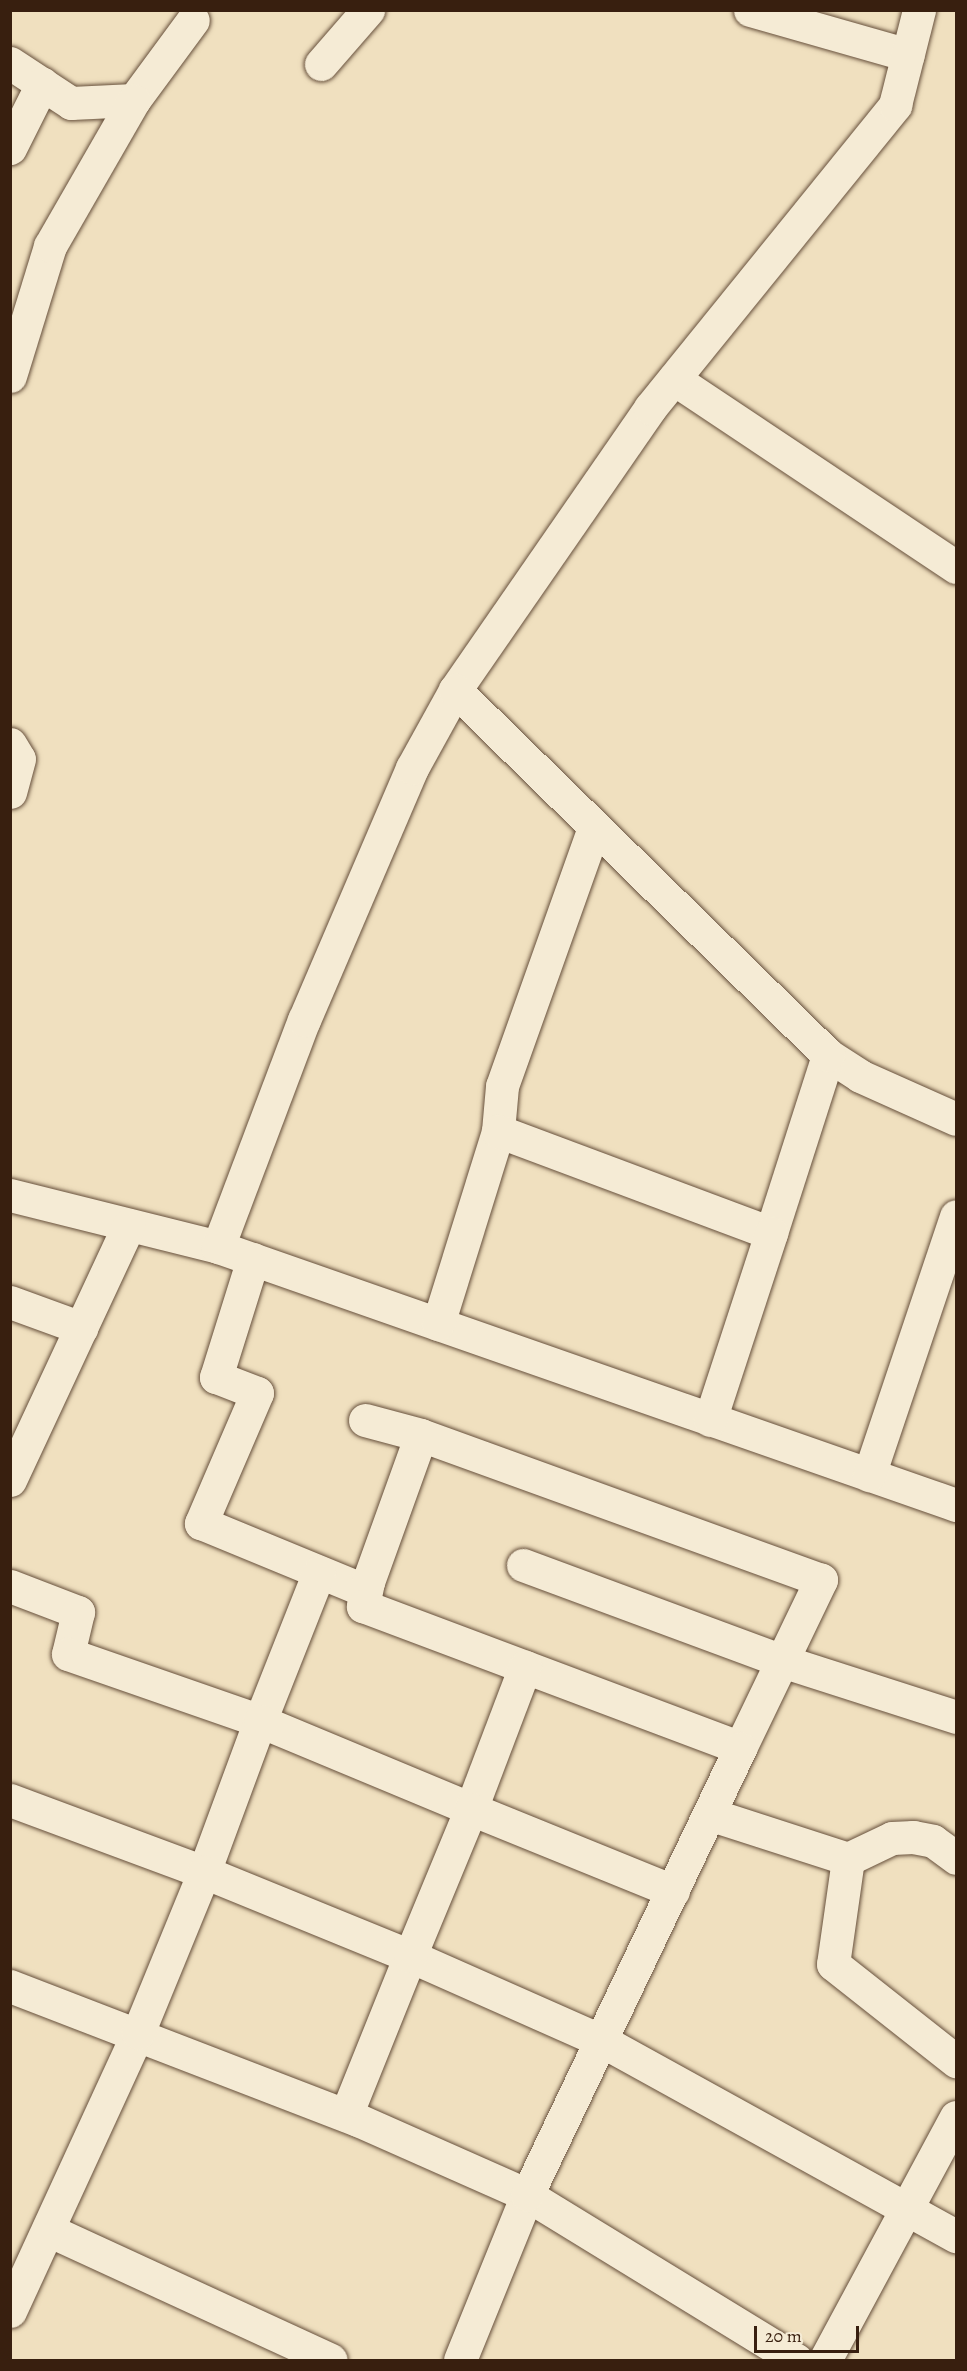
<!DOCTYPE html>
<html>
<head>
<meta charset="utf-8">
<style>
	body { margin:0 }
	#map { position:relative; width:967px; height:2371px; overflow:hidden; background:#f0e0bf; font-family:Alegreya,serif }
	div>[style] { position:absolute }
	.roads { filter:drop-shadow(0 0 2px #664f3b) drop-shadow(0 0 2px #664f3b) }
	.minor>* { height:33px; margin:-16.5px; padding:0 16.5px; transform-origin:16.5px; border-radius:16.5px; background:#f5ebd5 }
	span { translate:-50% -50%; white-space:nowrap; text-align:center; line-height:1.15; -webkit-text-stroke:4.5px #f5ebd5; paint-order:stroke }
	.frame { position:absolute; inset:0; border:12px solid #381f0f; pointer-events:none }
	.scale { position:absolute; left:754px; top:2326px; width:105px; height:27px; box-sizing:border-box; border:3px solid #381f0f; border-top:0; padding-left:8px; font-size:18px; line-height:21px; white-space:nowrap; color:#381f0f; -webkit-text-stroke:4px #f5ebd5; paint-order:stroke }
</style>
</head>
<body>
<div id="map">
	<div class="roads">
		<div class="minor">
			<div style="left:750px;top:10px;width:164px;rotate:15.9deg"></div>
			<div style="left:10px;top:63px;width:73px;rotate:33.3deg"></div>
			<div style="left:71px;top:103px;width:63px;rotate:-2.7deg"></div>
			<div style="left:134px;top:100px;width:99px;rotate:-53.6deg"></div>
			<div style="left:321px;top:64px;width:72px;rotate:-49deg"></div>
			<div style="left:10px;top:148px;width:72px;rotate:-63.4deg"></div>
			<div style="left:10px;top:376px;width:136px;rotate:-72.9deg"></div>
			<div style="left:50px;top:246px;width:168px;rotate:-60.1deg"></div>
			<div style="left:674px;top:379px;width:339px;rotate:33.7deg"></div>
			<div style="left:10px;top:744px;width:17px;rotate:59deg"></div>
			<div style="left:19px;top:759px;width:34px;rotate:105deg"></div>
			<div style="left:828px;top:1055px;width:38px;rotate:33deg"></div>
			<div style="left:860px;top:1076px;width:105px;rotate:24.1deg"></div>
			<div style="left:498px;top:1131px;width:45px;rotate:-84.9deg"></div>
			<div style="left:502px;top:1086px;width:274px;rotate:-70.4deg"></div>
			<div style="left:10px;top:1195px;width:214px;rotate:14deg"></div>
			<div style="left:218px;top:1247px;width:243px;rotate:-69.3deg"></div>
			<div style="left:304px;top:1020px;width:274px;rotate:-66.8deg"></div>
			<div style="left:412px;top:768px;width:89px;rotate:-61.1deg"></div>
			<div style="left:455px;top:690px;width:343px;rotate:-55.3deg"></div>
			<div style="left:650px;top:408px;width:390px;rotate:-51deg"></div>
			<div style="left:895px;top:105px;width:98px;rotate:-75.8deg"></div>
			<div style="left:218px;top:1247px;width:782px;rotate:19.27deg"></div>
			<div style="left:253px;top:1259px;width:124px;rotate:107.4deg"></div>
			<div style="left:216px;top:1377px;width:44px;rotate:21.3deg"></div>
			<div style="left:257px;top:1393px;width:142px;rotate:113.3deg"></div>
			<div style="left:201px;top:1523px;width:168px;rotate:22.4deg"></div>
			<div style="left:356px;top:1587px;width:13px;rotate:-23deg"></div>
			<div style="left:368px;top:1582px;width:156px;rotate:-70.2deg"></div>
			<div style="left:421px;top:1435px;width:58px;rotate:-165deg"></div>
			<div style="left:10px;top:1302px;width:76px;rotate:20.1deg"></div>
			<div style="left:438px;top:1324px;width:202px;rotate:-72.7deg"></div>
			<div style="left:498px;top:1131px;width:291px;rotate:20.5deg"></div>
			<div style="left:771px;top:1233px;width:187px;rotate:-72.2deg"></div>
			<div style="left:828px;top:1055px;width:522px;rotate:-135.62deg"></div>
			<div style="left:710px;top:1420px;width:197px;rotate:-71.9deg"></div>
			<div style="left:869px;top:1475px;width:273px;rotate:-71.4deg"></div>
			<div style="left:10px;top:1480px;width:281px;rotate:-65deg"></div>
			<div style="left:523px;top:1565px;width:276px;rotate:20.3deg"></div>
			<div style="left:782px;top:1661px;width:183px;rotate:17.8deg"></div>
			<div style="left:368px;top:1582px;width:25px;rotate:102deg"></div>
			<div style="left:363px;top:1606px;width:403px;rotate:20.6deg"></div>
			<div style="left:740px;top:1748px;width:187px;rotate:-64.3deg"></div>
			<div style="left:821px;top:1580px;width:425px;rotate:-160.1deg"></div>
			<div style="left:10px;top:1586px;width:73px;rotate:20.9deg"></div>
			<div style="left:78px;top:1612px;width:43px;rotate:103.4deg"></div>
			<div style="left:68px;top:1654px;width:203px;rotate:19.2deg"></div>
			<div style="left:260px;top:1721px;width:160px;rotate:-68.4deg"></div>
			<div style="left:10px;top:1800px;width:207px;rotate:20.4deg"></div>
			<div style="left:204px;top:1872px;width:161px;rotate:-69.7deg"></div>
			<div style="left:260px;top:1721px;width:229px;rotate:22.6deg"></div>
			<div style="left:471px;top:1809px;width:152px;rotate:-69.2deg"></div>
			<div style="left:709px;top:1814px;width:146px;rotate:17.9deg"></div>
			<div style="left:848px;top:1859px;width:49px;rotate:-25.5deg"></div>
			<div style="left:892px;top:1838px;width:21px;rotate:-3deg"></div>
			<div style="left:913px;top:1837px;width:20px;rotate:11deg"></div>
			<div style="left:933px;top:1841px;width:29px;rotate:36deg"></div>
			<div style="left:848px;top:1859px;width:106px;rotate:98.1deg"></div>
			<div style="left:833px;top:1964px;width:157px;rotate:38.3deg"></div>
			<div style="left:10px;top:1986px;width:373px;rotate:21.1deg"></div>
			<div style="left:358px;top:2120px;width:185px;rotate:23.9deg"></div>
			<div style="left:527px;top:2195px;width:316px;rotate:31.5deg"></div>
			<div style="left:346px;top:2115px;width:171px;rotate:-68.1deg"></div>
			<div style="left:410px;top:1956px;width:212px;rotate:23.9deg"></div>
			<div style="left:604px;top:2042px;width:402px;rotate:28.9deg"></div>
			<div style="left:48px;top:2230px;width:311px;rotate:24.7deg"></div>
			<div style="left:10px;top:2311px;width:306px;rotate:-65.3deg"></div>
			<div style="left:138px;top:2033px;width:174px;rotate:-67.7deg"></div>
			<div style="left:204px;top:1872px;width:222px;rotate:22.2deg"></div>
			<div style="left:410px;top:1956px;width:159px;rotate:-67.5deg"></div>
			<div style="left:471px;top:1809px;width:218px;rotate:22.1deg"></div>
			<div style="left:460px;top:2360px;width:178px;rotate:-67.9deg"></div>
			<div style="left:527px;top:2195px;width:495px;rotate:-64.5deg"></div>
			<div style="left:825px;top:2360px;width:276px;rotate:-61.7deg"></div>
		</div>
	</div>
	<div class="frame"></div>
	<div class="scale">20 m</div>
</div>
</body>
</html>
